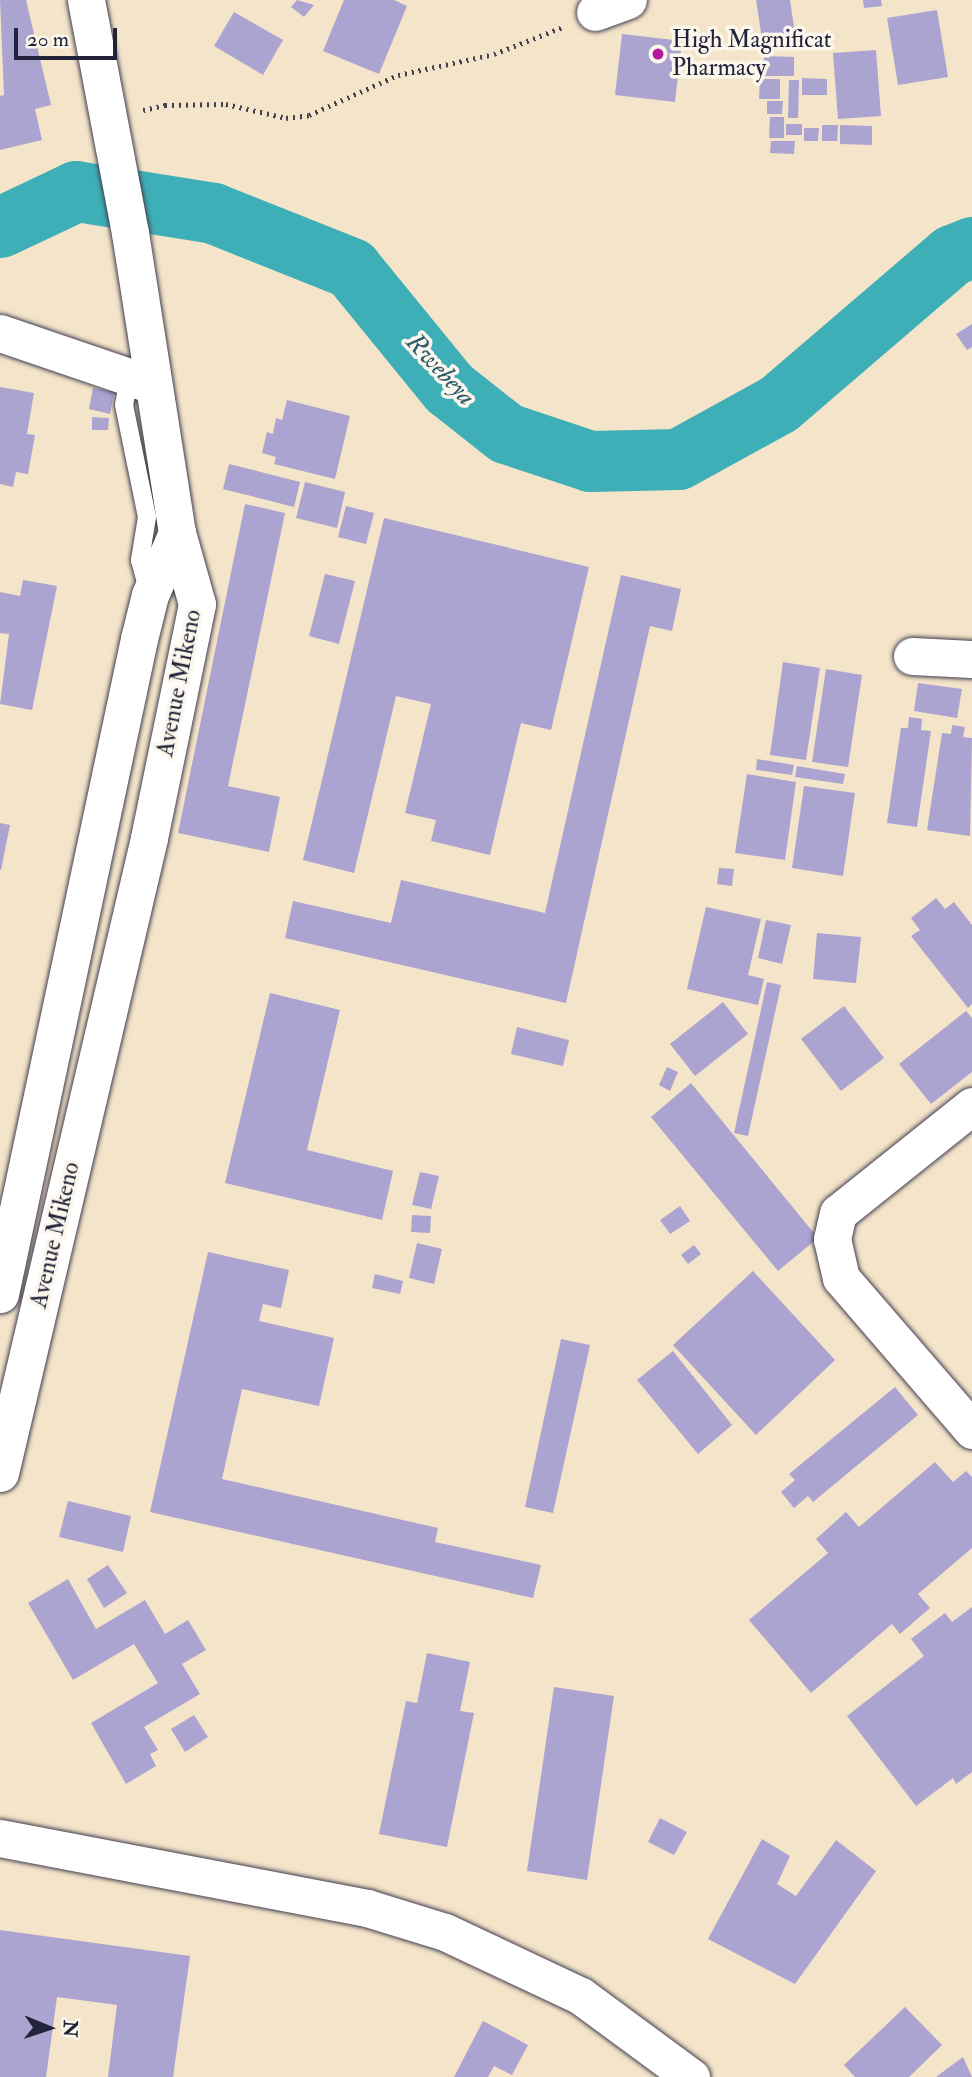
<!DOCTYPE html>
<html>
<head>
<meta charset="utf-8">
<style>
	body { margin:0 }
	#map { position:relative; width:972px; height:2077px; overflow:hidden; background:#f4e4c9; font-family:"IM FELL Double Pica",serif }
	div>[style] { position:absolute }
	.river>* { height:61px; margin:-30.5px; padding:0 30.5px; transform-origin:30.5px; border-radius:30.5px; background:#3eafb6 }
	.building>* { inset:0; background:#aca4d0 }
	.path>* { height:4.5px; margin-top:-2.25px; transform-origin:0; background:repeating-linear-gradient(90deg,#423f50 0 2px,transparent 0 7px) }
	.roads { filter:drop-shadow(0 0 2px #423f50) drop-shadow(0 0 2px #423f50) }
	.service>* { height:18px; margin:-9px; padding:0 9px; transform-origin:9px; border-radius:9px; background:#fff }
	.minor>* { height:37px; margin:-18.5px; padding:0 18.5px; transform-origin:18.5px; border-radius:18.5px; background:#fff }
	.dots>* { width:19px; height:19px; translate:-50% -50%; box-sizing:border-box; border:4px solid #fbf7ec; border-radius:50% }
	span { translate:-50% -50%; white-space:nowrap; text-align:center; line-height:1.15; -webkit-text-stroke:7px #fbf7ec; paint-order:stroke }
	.poi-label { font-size:24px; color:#22223b }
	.left { translate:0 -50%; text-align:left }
	.street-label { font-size:24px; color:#22223b }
	.water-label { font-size:26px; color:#2d5a6c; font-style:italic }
	.north { position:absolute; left:14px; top:1993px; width:70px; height:70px; -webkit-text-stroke:5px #fbf7ec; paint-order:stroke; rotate:92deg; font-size:19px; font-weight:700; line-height:28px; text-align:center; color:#22223b }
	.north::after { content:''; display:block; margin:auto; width:24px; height:32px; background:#22223b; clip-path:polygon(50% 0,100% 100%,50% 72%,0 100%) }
	.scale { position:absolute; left:14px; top:28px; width:103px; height:32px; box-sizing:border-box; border:4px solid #22223b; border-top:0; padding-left:9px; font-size:21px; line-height:24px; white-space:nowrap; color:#22223b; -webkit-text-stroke:5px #fbf7ec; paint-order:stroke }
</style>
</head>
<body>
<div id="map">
	<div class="river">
		<div style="left:0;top:227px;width:84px;rotate:-25.3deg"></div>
		<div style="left:76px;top:191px;width:139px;rotate:9.1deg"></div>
		<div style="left:213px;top:213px;width:149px;rotate:21.7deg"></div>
		<div style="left:351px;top:268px;width:155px;rotate:50.8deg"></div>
		<div style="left:449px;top:388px;width:73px;rotate:38.3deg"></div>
		<div style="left:506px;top:433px;width:89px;rotate:18.4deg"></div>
		<div style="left:590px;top:461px;width:88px;rotate:-1.3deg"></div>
		<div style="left:678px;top:459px;width:114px;rotate:-28.8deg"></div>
		<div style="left:778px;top:404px;width:229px;rotate:-40.6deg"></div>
		<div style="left:952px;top:255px;width:22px;rotate:-22deg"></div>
	</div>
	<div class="building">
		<div style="clip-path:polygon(0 0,26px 0,51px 105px,35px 109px,42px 140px,0 150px,0 96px,4px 95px)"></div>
		<div style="clip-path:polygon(297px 0,314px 5px,304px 17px,291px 7px)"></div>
		<div style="clip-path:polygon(344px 0,394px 0,407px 6px,379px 74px,323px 51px)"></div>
		<div style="clip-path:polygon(756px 0,790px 0,797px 47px,764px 52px)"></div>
		<div style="clip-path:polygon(863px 0,881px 0,882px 6px,864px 8px)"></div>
		<div style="clip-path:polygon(937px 10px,948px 77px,898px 85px,887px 18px)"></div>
		<div style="clip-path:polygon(234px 12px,283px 40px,263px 75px,214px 46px)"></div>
		<div style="clip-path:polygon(622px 34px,682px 41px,675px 102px,615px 95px)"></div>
		<div style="clip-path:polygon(876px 50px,881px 116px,838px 119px,833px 53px)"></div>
		<div style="clip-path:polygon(764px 56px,794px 57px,794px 76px,763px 76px)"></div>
		<div style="clip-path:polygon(802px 78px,827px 79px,827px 95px,802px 95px)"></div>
		<div style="clip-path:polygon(760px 79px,780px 79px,780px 99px,759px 99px)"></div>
		<div style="clip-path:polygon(789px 80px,799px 80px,798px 118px,788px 118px)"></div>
		<div style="clip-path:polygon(767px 101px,783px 101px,782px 114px,767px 114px)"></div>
		<div style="clip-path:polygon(770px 117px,784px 117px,784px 138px,769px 138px)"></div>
		<div style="clip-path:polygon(786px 124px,802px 124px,802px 135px,786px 135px)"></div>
		<div style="clip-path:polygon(822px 125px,838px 125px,837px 141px,822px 141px)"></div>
		<div style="clip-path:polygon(840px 125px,872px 126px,872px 145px,840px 144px)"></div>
		<div style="clip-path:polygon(804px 128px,819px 128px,818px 141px,804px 141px)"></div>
		<div style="clip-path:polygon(771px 141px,795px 141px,794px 154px,770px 153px)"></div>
		<div style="clip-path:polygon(972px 324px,972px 347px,967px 350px,956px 334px)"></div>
		<div style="clip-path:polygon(0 387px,34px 393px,27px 434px,35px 435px,28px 474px,16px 472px,13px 487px,0 484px)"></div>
		<div style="clip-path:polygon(93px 388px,114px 392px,110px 414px,89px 409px)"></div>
		<div style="clip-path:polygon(287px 400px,350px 416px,335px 479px,274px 464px,276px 457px,262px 453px,267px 432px,273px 434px,276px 418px,282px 420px)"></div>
		<div style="clip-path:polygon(92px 417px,109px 418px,108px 430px,92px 430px)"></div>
		<div style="clip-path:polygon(229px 464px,300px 482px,294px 507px,223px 489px)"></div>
		<div style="clip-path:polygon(305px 482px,345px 492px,337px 528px,296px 518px)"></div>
		<div style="clip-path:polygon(245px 504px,285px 513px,228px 786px,280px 797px,269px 852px,178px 833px)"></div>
		<div style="clip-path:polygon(346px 506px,374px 513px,366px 544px,338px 537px)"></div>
		<div style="clip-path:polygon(384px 518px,589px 567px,551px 730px,521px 723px,490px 855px,431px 841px,436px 820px,405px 813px,431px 704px,396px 696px,354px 873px,303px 860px)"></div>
		<div style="clip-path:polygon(325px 574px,355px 581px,339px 644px,309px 636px)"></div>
		<div style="clip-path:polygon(621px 575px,681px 589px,672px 631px,650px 626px,566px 1003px,285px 938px,293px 901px,391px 923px,401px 880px,545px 913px)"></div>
		<div style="clip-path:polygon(23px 580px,57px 586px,32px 710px,0 704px,9px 634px,0 633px,0 592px,20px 596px)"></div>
		<div style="clip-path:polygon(783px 662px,820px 668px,806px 760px,770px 755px)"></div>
		<div style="clip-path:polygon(826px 669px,862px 675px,848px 767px,812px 762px)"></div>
		<div style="clip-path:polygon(918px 683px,962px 689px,957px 718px,914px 711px)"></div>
		<div style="clip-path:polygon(909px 717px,922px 719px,921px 730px,931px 731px,917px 827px,887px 823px,901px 728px,908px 728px)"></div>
		<div style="clip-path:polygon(952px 725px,965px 727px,963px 737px,972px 738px,970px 836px,927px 830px,942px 733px,951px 734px)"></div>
		<div style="clip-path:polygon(757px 759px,794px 765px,792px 775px,756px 770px)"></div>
		<div style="clip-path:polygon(797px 766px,845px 774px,843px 784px,795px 777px)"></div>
		<div style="clip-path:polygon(747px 774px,796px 782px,785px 860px,735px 853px)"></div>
		<div style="clip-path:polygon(804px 786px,855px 793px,843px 876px,792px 868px)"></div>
		<div style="clip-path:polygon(0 823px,10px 825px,1px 870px,0 870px)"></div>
		<div style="clip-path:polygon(719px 868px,734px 869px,732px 886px,717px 884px)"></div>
		<div style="clip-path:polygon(936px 898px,945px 909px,954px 902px,972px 925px,972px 1004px,968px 1008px,911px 936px,920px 930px,911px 918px)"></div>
		<div style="clip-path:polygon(706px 907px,761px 919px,748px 975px,764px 979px,758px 1005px,687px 989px)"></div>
		<div style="clip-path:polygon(766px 920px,791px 925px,782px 964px,758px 958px)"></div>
		<div style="clip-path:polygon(817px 933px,861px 937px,856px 983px,813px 979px)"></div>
		<div style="clip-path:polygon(767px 982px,781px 985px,748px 1136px,734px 1133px)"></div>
		<div style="clip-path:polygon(270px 993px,340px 1010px,307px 1150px,393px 1171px,382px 1220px,225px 1183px)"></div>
		<div style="clip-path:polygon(723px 1002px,748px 1034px,695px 1076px,670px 1044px)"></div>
		<div style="clip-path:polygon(844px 1006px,884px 1058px,841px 1091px,801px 1039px)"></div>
		<div style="clip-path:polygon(966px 1011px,972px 1018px,972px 1072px,931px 1104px,899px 1064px)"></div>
		<div style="clip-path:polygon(517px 1027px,569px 1040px,563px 1066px,511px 1054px)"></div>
		<div style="clip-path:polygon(667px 1067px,678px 1072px,670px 1091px,659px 1085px)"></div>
		<div style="clip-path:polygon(691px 1083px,818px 1238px,778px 1271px,651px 1117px)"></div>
		<div style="clip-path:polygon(420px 1172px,439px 1176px,431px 1209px,412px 1205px)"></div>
		<div style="clip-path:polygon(680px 1206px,690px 1221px,670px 1234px,660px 1220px)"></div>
		<div style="clip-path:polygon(412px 1215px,431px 1216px,430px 1233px,411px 1232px)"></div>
		<div style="clip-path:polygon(417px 1243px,442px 1249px,434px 1284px,409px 1278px)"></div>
		<div style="clip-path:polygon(694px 1245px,701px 1254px,688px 1264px,681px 1255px)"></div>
		<div style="clip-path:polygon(208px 1252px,289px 1270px,281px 1308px,263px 1304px,259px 1321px,334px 1338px,319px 1406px,242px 1389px,222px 1479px,438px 1528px,435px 1542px,541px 1565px,533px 1598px,150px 1512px)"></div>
		<div style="clip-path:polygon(753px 1271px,835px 1360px,756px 1435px,673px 1345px)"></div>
		<div style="clip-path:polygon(375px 1274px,403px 1281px,400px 1294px,372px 1288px)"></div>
		<div style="clip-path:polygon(561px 1339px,590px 1345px,553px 1513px,525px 1507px)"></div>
		<div style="clip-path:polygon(673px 1351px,732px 1425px,698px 1454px,637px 1380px)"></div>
		<div style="clip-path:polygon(895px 1387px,918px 1415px,813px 1502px,808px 1496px,794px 1508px,781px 1492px,795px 1480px,789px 1474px)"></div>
		<div style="clip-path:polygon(935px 1462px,953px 1482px,966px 1471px,972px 1477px,972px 1548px,918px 1594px,930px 1608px,900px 1634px,892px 1624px,811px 1693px,749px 1620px,828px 1553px,816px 1539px,846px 1512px,859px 1527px)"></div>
		<div style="clip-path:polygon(68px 1501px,131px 1516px,123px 1552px,59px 1537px)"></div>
		<div style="clip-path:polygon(108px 1565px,127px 1593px,104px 1608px,87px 1579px)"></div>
		<div style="clip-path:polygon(68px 1579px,96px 1629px,145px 1600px,165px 1634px,188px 1620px,206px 1650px,182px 1664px,200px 1694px,144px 1727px,158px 1750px,150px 1754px,156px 1766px,126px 1784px,91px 1723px,158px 1683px,134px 1644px,73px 1680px,28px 1603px)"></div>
		<div style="clip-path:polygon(972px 1607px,972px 1772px,956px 1784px,953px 1778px,916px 1806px,847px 1716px,924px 1656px,911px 1639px,945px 1613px,952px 1622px)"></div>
		<div style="clip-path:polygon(427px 1653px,470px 1662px,460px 1711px,474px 1713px,447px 1847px,379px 1834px,406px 1701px,417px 1703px)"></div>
		<div style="clip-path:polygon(554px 1687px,614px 1696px,587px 1880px,527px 1871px)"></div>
		<div style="clip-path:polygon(194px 1715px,208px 1737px,185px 1752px,171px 1729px)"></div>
		<div style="clip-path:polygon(660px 1818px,687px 1832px,674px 1855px,648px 1842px)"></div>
		<div style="clip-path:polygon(762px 1839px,790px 1856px,777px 1884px,796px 1896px,836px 1840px,876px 1871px,795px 1984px,708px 1939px)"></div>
		<div style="clip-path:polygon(0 1930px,190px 1956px,173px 2077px,108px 2077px,117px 2005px,57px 1997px,46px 2077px,0 2077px)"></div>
		<div style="clip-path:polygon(905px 2007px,942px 2045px,909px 2077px,855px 2077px,844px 2065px)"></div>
		<div style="clip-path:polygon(483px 2021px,528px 2045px,512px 2075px,494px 2066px,488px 2077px,454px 2077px)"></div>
		<div style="clip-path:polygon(963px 2057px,972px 2077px,936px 2077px)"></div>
	</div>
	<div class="path">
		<div style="left:143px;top:110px;width:23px;rotate:-13deg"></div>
		<div style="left:165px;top:105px;width:61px;rotate:-0.9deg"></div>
		<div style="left:226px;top:104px;width:62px;rotate:13.1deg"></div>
		<div style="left:286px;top:118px;width:23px;rotate:-7deg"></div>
		<div style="left:309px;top:115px;width:98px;rotate:-24.2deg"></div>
		<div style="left:398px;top:75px;width:98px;rotate:-12.3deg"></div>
		<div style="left:494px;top:54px;width:74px;rotate:-21.4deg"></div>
	</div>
	<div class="roads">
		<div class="service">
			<div style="left:129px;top:377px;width:28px;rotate:100deg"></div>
			<div style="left:124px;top:405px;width:114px;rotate:78.4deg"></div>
			<div style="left:147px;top:517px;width:44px;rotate:99.2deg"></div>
			<div style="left:140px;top:560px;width:30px;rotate:75deg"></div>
		</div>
		<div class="minor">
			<div style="left:595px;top:12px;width:35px;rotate:-20deg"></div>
			<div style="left:0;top:333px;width:162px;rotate:18.8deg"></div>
			<div style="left:912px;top:656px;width:60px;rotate:2.9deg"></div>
			<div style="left:972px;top:1106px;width:171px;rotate:141.4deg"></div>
			<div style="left:838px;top:1213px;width:27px;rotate:103deg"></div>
			<div style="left:832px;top:1239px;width:40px;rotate:77deg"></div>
			<div style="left:841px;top:1278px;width:201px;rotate:49.2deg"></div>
			<div style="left:0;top:1294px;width:670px;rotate:-78.02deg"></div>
			<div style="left:139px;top:639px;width:45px;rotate:-76deg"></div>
			<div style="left:150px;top:595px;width:68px;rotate:-66.5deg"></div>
			<div style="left:0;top:1473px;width:652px;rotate:-76.79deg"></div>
			<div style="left:149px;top:838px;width:239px;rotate:-78.4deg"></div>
			<div style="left:197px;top:604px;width:74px;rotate:-105.7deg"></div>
			<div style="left:177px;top:533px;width:304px;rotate:-98.9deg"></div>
			<div style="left:130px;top:233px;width:237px;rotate:-100.7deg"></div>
			<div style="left:0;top:1838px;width:374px;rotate:10.8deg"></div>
			<div style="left:367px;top:1908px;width:82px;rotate:17.1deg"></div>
			<div style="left:445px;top:1932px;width:150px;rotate:25.2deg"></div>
			<div style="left:581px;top:1996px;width:137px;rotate:36.4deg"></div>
		</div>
	</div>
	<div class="dots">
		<div style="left:658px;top:54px;background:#b5179e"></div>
	</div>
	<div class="poi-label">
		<span class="left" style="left:672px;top:54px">High Magnificat<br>Pharmacy</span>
	</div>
	<div class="street-label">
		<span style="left:179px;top:683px;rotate:-79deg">Avenue Mikeno</span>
		<span style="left:55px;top:1235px;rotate:-77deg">Avenue Mikeno</span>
	</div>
	<div class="water-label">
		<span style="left:440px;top:370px;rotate:47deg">Rwebeya</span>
	</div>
	<div class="north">N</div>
	<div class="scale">20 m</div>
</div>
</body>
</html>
